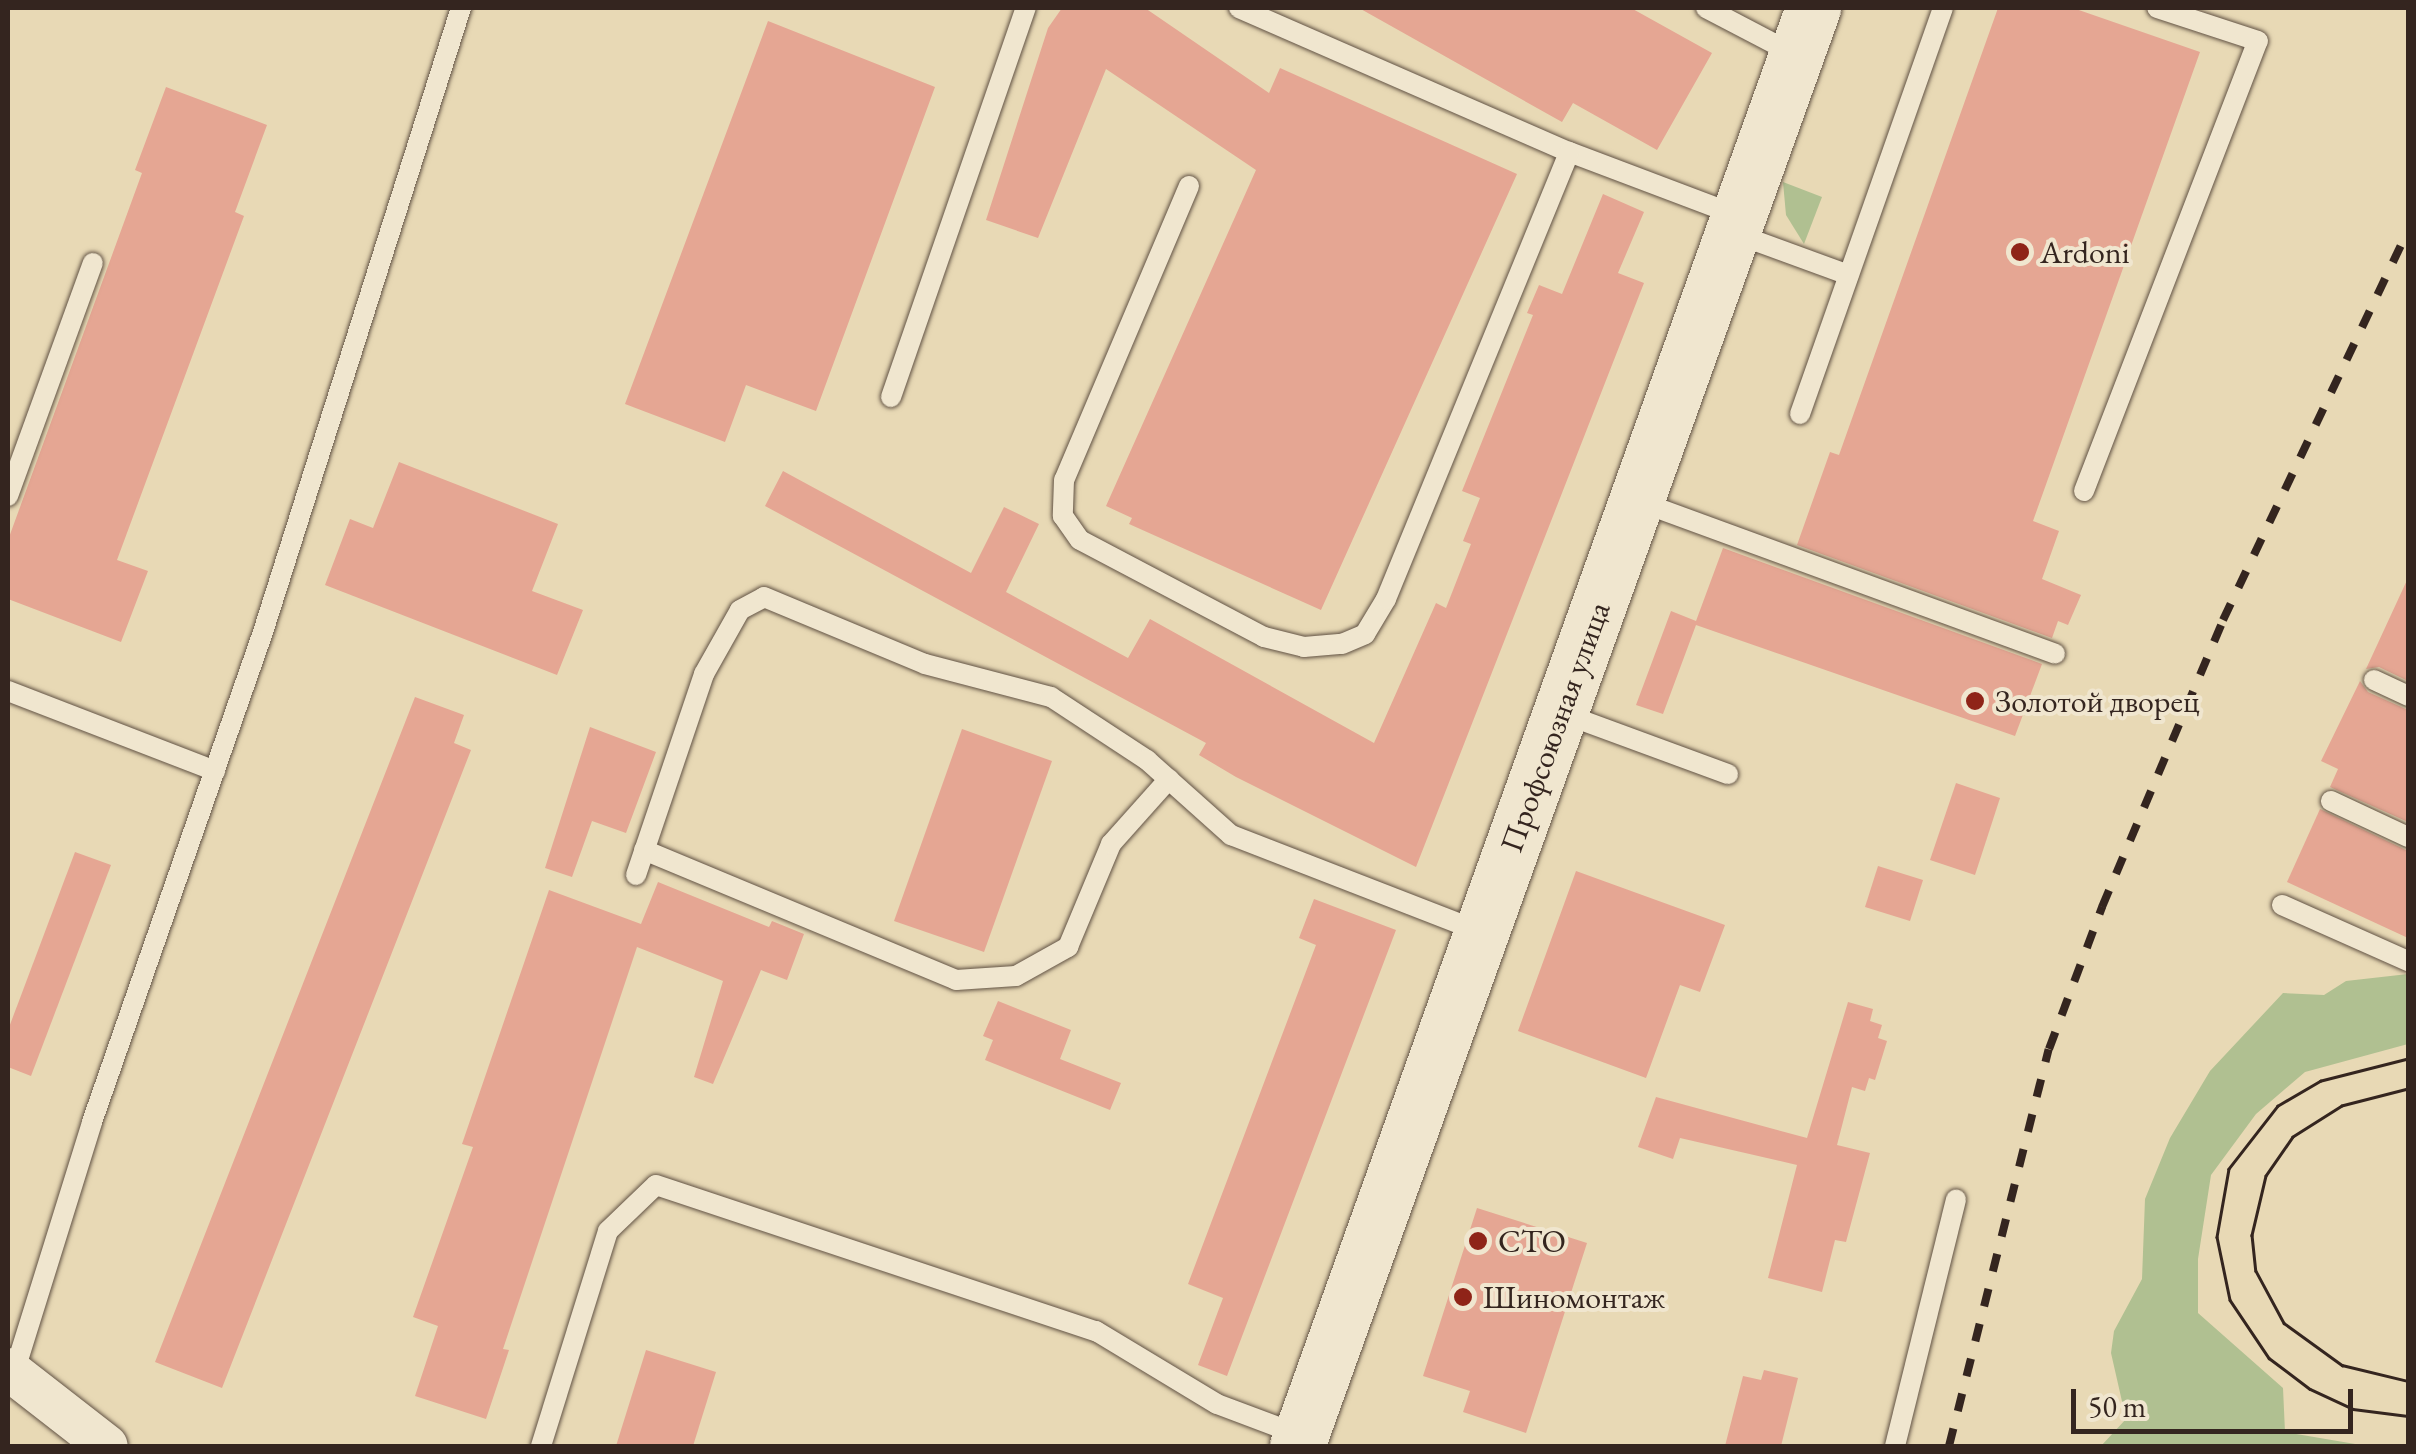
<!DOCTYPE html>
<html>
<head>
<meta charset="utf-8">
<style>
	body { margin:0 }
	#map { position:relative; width:2416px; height:1454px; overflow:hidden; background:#e8d9b5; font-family:"EB Garamond",serif }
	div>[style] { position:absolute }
	.green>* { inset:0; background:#b0c091 }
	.building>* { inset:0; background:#e5a693 }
	.roads { filter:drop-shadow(0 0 2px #615244) drop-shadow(0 0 2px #615244) }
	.lane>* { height:20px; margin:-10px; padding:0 10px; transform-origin:10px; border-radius:10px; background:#f0e6cf }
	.street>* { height:42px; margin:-21px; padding:0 21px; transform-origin:21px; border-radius:21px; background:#f0e6cf }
	.secondary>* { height:55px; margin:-27.5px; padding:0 27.5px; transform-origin:27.5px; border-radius:27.5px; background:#f0e6cf }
	.tram>* { height:2.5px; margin:-1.25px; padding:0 1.25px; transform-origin:1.25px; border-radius:1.25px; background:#34251f }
	.rail>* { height:8px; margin-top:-4px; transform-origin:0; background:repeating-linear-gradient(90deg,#34251f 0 18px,transparent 0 36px) }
	.dots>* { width:28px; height:28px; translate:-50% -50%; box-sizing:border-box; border:5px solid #f0e6cf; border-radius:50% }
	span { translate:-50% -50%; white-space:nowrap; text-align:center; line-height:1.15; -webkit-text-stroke:8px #f0e6cf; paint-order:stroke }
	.poi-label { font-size:32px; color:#34251f }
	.left { translate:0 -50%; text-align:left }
	.street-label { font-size:32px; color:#34251f }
	.frame { position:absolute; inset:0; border:10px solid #34251f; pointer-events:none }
	.scale { position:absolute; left:2071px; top:1389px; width:282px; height:45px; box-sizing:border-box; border:5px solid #34251f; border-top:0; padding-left:12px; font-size:30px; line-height:35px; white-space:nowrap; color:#34251f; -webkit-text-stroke:8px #f0e6cf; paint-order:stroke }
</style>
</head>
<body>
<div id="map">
	<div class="green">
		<div style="clip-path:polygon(1783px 182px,1822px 197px,1804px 244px,1786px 215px)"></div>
		<div style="clip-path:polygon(2408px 974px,2408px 1044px,2305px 1072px,2256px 1114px,2211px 1175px,2198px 1259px,2198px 1313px,2283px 1388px,2285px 1432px,2367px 1446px,2101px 1446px,2126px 1419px,2111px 1353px,2114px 1331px,2142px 1279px,2145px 1199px,2170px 1138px,2210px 1071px,2283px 993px,2324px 995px,2346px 981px)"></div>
	</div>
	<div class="building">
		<div style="clip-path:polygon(1062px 8px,1145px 8px,1269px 93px,1280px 68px,1517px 174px,1321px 610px,1129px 524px,1132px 518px,1106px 506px,1256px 170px,1106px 69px,1038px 238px,986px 220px,1048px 28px)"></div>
		<div style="clip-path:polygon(1359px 8px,1631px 8px,1712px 53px,1657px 150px,1573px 103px,1562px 122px)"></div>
		<div style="clip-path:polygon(1998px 8px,2073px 8px,2200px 52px,2033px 521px,2059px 531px,2042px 579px,2081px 595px,2068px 625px,2058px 621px,2052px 638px,1797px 545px,1830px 452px,1839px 455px)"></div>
		<div style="clip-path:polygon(768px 21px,935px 87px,816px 411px,746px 385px,725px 442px,625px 404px)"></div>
		<div style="clip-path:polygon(166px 87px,267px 125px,235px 212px,244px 216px,117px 560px,148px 571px,121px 642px,8px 599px,8px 540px,142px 173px,135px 170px)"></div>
		<div style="clip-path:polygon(1603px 194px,1644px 212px,1618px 273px,1644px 283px,1416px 867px,1236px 777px,1199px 755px,1206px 743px,765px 506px,783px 471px,971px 573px,1004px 507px,1039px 524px,1006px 592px,1128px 658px,1150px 619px,1374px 743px,1436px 603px,1446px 608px,1471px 544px,1463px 541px,1480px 498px,1462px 491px,1533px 315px,1527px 313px,1539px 285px,1562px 294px)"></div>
		<div style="clip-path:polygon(399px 462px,558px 524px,532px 591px,583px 610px,557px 675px,325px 585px,350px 519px,373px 528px)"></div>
		<div style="clip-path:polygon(1723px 548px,2042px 664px,2015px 736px,1696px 625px,1663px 714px,1636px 705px,1671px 611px,1696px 621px)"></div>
		<div style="clip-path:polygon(2408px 578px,2408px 681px,2379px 667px,2366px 669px)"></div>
		<div style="clip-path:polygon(2360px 681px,2368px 692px,2408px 710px,2408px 822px,2330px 787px,2338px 769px,2321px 761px)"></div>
		<div style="clip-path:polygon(415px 697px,464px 715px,454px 743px,471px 750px,222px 1388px,155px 1362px)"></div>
		<div style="clip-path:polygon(590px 727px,656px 752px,626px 833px,592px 821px,572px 877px,545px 868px)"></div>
		<div style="clip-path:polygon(962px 729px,1052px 761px,984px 952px,894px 921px)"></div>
		<div style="clip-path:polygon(1956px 783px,2000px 798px,1975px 875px,1930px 860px)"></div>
		<div style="clip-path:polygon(2320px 809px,2408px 851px,2408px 938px,2287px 882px)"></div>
		<div style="clip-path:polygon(75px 852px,111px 865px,31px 1076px,8px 1067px,8px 1030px)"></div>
		<div style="clip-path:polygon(1878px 866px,1923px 880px,1910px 921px,1865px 907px)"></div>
		<div style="clip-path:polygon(1576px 871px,1725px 925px,1700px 992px,1680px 985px,1646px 1078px,1518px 1031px)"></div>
		<div style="clip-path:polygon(658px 882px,769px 927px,772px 921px,804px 934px,787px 980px,761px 970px,713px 1084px,694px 1077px,723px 981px,637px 947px,503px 1349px,509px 1350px,486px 1419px,415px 1396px,438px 1326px,413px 1317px,473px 1147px,462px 1144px,549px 890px,641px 924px)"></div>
		<div style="clip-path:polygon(1314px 899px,1396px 930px,1227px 1376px,1198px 1365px,1223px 1298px,1188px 1284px,1316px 945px,1299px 938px)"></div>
		<div style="clip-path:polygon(998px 1001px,1071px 1030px,1060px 1059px,1121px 1083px,1110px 1110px,985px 1060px,993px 1040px,983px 1036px)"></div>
		<div style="clip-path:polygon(1848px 1002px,1873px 1009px,1870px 1021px,1882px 1025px,1878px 1038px,1887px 1041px,1875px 1080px,1869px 1078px,1865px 1091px,1852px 1087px,1837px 1145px,1870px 1153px,1846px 1242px,1835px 1240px,1822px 1292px,1768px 1278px,1797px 1165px,1680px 1138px,1673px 1159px,1638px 1147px,1656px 1097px,1807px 1138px)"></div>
		<div style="clip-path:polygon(1477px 1208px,1587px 1243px,1526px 1433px,1463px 1412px,1470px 1391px,1423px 1376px)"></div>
		<div style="clip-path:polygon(646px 1350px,716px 1372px,693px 1446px,616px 1446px)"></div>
		<div style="clip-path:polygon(1764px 1370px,1798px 1378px,1781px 1446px,1725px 1446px,1743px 1376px,1761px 1380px)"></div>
	</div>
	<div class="roads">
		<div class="lane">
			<div style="left:1239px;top:8px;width:360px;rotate:23.6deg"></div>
			<div style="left:1569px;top:152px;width:178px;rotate:20.7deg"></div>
			<div style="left:1706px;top:8px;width:99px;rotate:27.6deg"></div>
			<div style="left:1189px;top:186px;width:319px;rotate:113deg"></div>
			<div style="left:1064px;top:480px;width:36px;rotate:92deg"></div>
			<div style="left:1063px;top:516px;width:29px;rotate:55deg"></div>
			<div style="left:1080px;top:540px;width:208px;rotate:27.8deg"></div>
			<div style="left:1264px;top:637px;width:41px;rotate:14deg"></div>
			<div style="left:1304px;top:647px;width:38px;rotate:-5deg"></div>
			<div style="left:1342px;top:644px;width:25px;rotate:-23deg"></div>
			<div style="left:1365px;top:634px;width:41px;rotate:-59deg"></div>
			<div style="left:1386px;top:599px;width:483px;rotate:-67.7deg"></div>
			<div style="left:1734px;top:233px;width:122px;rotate:20.1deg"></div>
			<div style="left:891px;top:397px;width:412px;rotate:-70.9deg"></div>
			<div style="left:1800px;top:414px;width:430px;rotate:-70.6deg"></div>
			<div style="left:2084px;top:491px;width:482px;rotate:-68.9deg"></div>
			<div style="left:2258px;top:41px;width:106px;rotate:-161.9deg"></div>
			<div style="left:8px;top:496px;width:248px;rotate:-70deg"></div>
			<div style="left:1638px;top:501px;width:444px;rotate:20.1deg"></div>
			<div style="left:2374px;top:680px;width:38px;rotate:25deg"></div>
			<div style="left:8px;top:691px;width:222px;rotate:21.1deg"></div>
			<div style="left:1562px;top:713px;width:177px;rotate:20.2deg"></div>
			<div style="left:2331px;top:801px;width:85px;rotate:25.1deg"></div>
			<div style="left:644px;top:850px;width:338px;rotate:22.6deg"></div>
			<div style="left:956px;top:980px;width:60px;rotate:-3.8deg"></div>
			<div style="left:1016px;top:976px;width:60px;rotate:-29.1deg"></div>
			<div style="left:1068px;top:947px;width:112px;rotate:-67.3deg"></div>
			<div style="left:1111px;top:844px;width:87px;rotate:-48.3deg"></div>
			<div style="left:636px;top:875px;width:212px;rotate:-71.3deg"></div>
			<div style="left:704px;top:674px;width:73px;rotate:-60.6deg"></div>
			<div style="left:740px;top:610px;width:27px;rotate:-28deg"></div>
			<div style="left:764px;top:597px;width:174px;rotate:22.6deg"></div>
			<div style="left:925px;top:664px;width:130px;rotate:14.7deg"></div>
			<div style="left:1051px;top:697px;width:115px;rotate:33.3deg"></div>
			<div style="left:1147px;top:760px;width:113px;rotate:41.8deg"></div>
			<div style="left:1231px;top:835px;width:266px;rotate:21.2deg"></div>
			<div style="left:2282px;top:905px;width:138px;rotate:24deg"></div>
			<div style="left:14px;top:1373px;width:263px;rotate:-72.7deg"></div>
			<div style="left:92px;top:1122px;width:519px;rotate:-70.76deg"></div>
			<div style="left:263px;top:632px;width:655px;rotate:-72.4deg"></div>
			<div style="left:541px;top:1446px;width:225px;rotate:-72.7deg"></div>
			<div style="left:608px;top:1231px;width:66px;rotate:-43.8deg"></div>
			<div style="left:656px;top:1185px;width:464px;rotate:18.4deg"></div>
			<div style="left:1096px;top:1331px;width:141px;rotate:31.1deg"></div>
			<div style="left:1217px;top:1404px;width:85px;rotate:20.6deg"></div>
			<div style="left:1895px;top:1446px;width:254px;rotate:-76.1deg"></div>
		</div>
		<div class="street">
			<div style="left:8px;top:1369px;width:125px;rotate:37.9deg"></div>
		</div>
		<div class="secondary">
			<div style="left:1297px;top:1446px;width:1528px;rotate:-70.26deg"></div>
		</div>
	</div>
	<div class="tram">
		<div style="left:2408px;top:1059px;width:90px;rotate:165.8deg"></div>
		<div style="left:2321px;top:1081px;width:50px;rotate:149.8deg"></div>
		<div style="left:2278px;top:1106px;width:80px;rotate:127.9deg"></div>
		<div style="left:2229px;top:1169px;width:69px;rotate:100deg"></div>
		<div style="left:2217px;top:1237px;width:64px;rotate:78.3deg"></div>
		<div style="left:2230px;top:1300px;width:70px;rotate:56.1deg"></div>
		<div style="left:2269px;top:1358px;width:51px;rotate:37.1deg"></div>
		<div style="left:2310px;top:1389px;width:47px;rotate:24.9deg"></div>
		<div style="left:2353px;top:1409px;width:55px;rotate:7.3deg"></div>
		<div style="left:2408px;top:1089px;width:68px;rotate:165.6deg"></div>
		<div style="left:2342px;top:1106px;width:58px;rotate:147.7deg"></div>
		<div style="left:2293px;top:1137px;width:47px;rotate:124.7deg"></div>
		<div style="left:2266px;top:1176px;width:61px;rotate:103.3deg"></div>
		<div style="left:2252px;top:1235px;width:36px;rotate:84deg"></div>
		<div style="left:2256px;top:1271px;width:59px;rotate:61.7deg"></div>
		<div style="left:2284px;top:1323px;width:72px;rotate:35.9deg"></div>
		<div style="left:2342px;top:1365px;width:68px;rotate:13.6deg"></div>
	</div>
	<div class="rail">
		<div style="left:1949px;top:1446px;width:409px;rotate:-75.9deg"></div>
		<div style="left:2049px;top:1049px;width:152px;rotate:-69.5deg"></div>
		<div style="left:2102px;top:907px;width:311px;rotate:-67.1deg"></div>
		<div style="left:2223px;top:620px;width:432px;rotate:-64.6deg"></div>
	</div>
	<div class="dots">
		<div style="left:2020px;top:252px;background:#8f2418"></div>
		<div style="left:1975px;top:701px;background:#8f2418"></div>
		<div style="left:1478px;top:1241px;background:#8f2418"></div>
		<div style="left:1463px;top:1297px;background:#8f2418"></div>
	</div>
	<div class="poi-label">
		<span class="left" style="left:2040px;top:252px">Ardoni</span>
		<span class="left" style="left:1995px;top:701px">Золотой дворец</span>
		<span class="left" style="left:1498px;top:1241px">СТО</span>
		<span class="left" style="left:1483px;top:1297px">Шиномонтаж</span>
	</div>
	<div class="street-label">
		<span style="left:1555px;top:727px;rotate:-70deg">Профсоюзная улица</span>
	</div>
	<div class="frame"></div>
	<div class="scale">50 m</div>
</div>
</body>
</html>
